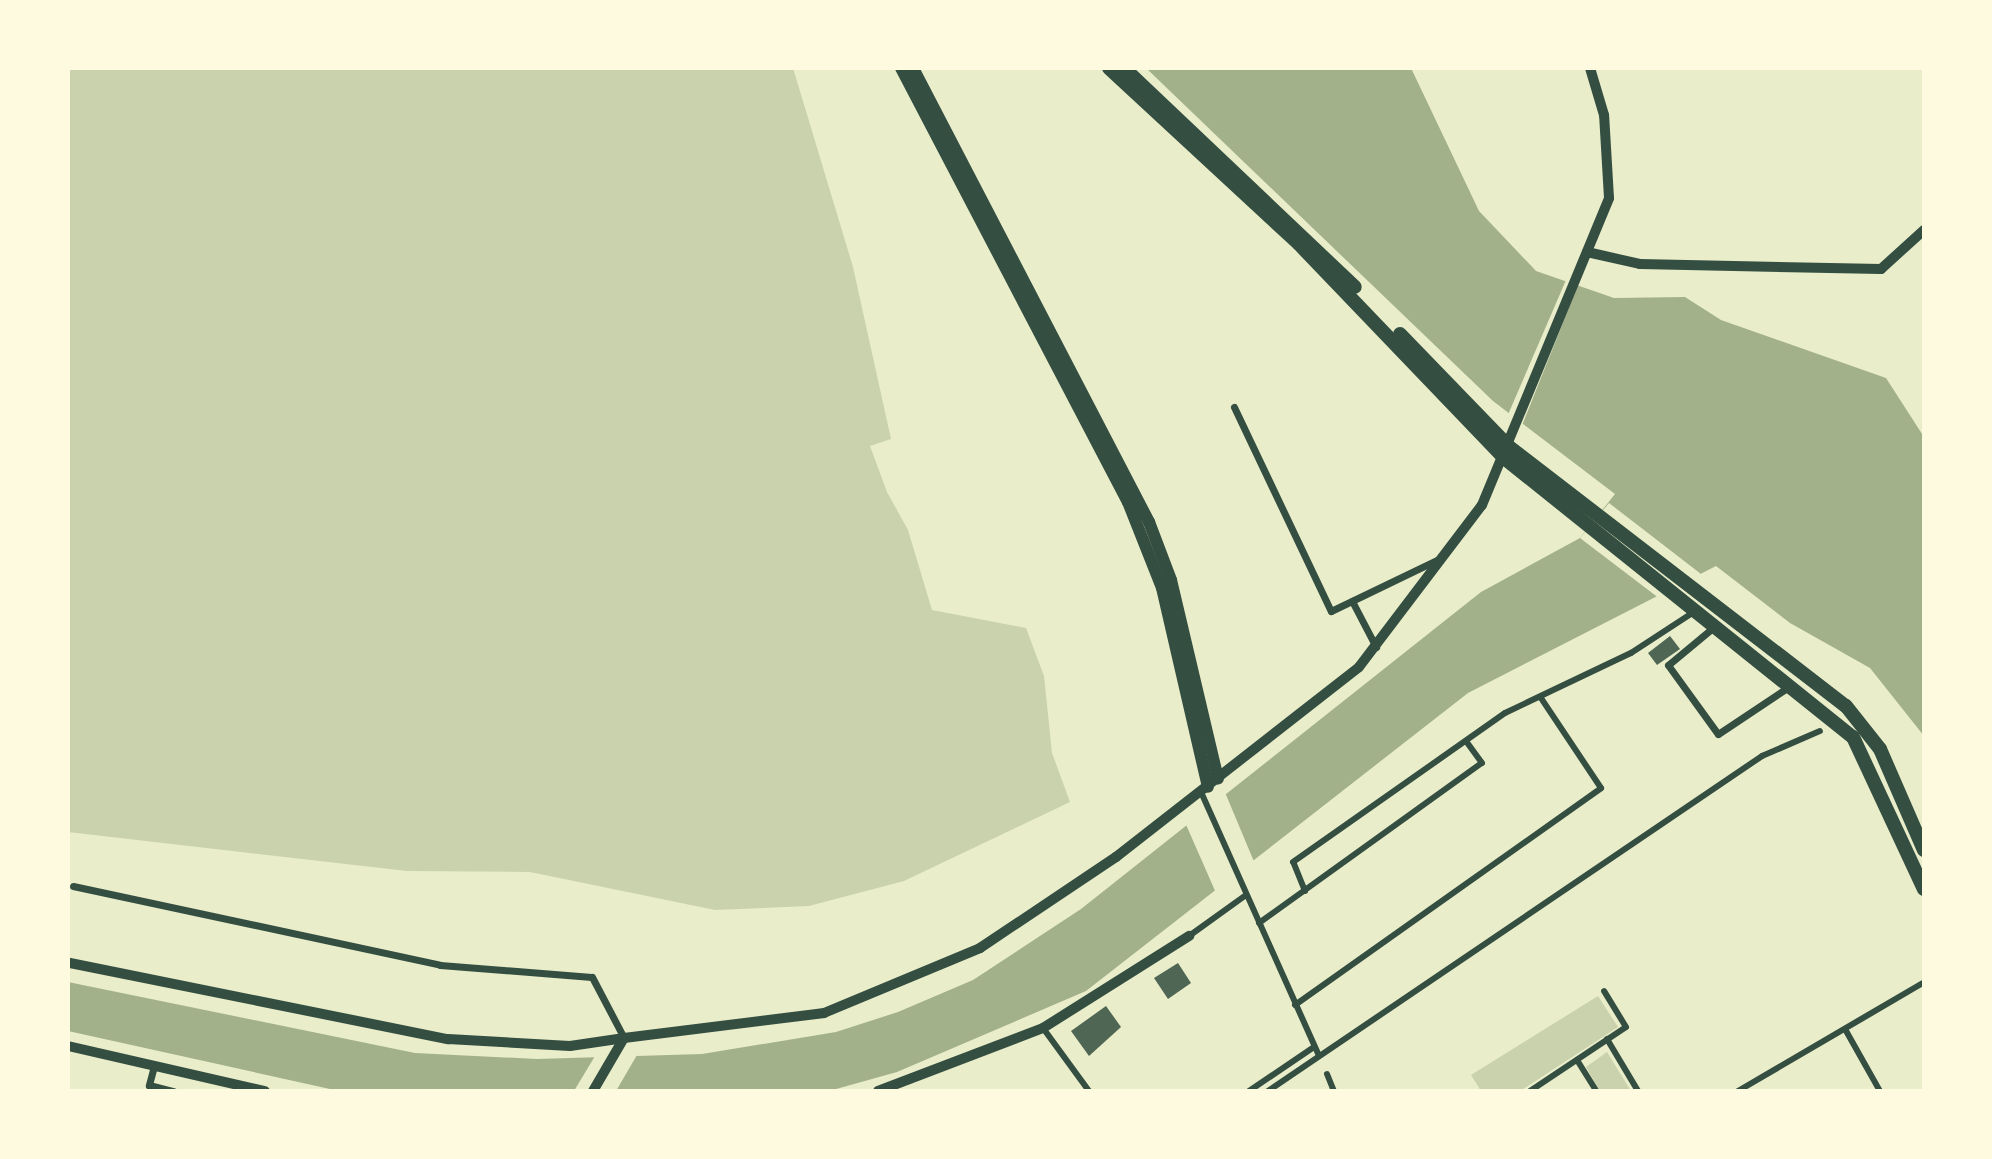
<!DOCTYPE html>
<html>
<head>
<meta charset="utf-8">
<style>
	body { margin:0 }
	#map { position:relative; width:1992px; height:1159px; overflow:hidden; background:#e9edc9; font-family:"Titillium Web",sans-serif }
	div>[style] { position:absolute }
	.green>* { inset:0; background:#cad2ad }
	.water>* { inset:0; background:#a3b18a }
	.pier>* { inset:0; background:#e9edc9 }
	.building>* { inset:0; background:#4f6655 }
	.pedestrian>* { height:6px; margin:-3px; padding:0 3px; transform-origin:3px; border-radius:3px; background:#344e41 }
	.minor>* { height:7px; margin:-3.5px; padding:0 3.5px; transform-origin:3.5px; border-radius:3.5px; background:#344e41 }
	.tertiary>* { height:10px; margin:-5px; padding:0 5px; transform-origin:5px; border-radius:5px; background:#344e41 }
	.secondary>* { height:12px; margin:-6px; padding:0 6px; transform-origin:6px; border-radius:6px; background:#344e41 }
	.primary>* { height:14px; margin:-7px; padding:0 7px; transform-origin:7px; border-radius:7px; background:#344e41 }
	span { translate:-50% -50%; white-space:nowrap; text-align:center; line-height:1.15; -webkit-text-stroke:6px #fefae0; paint-order:stroke }
	.frame { position:absolute; inset:0; border:70px solid #fefae0; pointer-events:none }
</style>
</head>
<body>
<div id="map">
	<div class="green">
		<div style="clip-path:polygon(68px 68px,793px 68px,853px 267px,891px 439px,870px 446px,887px 492px,908px 530px,932px 610px,1026px 628px,1044px 676px,1052px 753px,1070px 802px,904px 881px,809px 906px,715px 910px,530px 872px,407px 871px,68px 832px)"></div>
		<div style="clip-path:polygon(1598px 996px,1618px 1027px,1520px 1091px,1481px 1091px,1471px 1075px)"></div>
		<div style="clip-path:polygon(1607px 1052px,1631px 1091px,1600px 1091px,1586px 1067px)"></div>
	</div>
	<div class="water">
		<div style="clip-path:polygon(1146px 68px,1411px 68px,1479px 211px,1536px 271px,1614px 298px,1685px 297px,1721px 320px,1886px 378px,1924px 437px,1924px 736px,1870px 668px,1790px 623px,1716px 566px,1468px 693px,1086px 991px,897px 1072px,829px 1091px,339px 1091px,68px 1031px,68px 982px,415px 1053px,537px 1059px,702px 1054px,836px 1032px,898px 1012px,973px 980px,1081px 909px,1481px 592px,1580px 538px,1615px 494px,1493px 401px)"></div>
	</div>
	<div class="pier">
		<div style="clip-path:polygon(1566px 280px,1578px 285px,1521px 428px,1507px 417px)"></div>
		<div style="clip-path:polygon(1609px 503px,1701px 574px,1694px 583px,1664px 602px,1580px 538px)"></div>
		<div style="clip-path:polygon(1224px 790px,1255px 864px,1216px 893px,1184px 820px)"></div>
		<div style="clip-path:polygon(637px 1055px,616px 1091px,574px 1091px,595px 1056px)"></div>
	</div>
	<div class="building">
		<div style="clip-path:polygon(1670px 636px,1680px 649px,1657px 665px,1648px 653px)"></div>
		<div style="clip-path:polygon(1178px 963px,1191px 983px,1168px 999px,1154px 978px)"></div>
		<div style="clip-path:polygon(1106px 1006px,1121px 1027px,1089px 1056px,1071px 1031px)"></div>
	</div>
	<div class="pedestrian">
		<div style="left:1201px;top:792px;width:289px;rotate:65.9deg"></div>
		<div style="left:1305px;top:891px;width:31px;rotate:-112deg"></div>
		<div style="left:1293px;top:862px;width:259px;rotate:-35.1deg"></div>
		<div style="left:1505px;top:713px;width:140px;rotate:-25.5deg"></div>
		<div style="left:1631px;top:653px;width:75px;rotate:-33.1deg"></div>
		<div style="left:1259px;top:923px;width:274px;rotate:-35.7deg"></div>
		<div style="left:1482px;top:763px;width:27px;rotate:-126deg"></div>
		<div style="left:1189px;top:936px;width:70px;rotate:-35.7deg"></div>
		<div style="left:1295px;top:1005px;width:375px;rotate:-35.3deg"></div>
		<div style="left:1601px;top:788px;width:108px;rotate:-123.7deg"></div>
		<div style="left:1043px;top:1028px;width:78px;rotate:53.9deg"></div>
		<div style="left:1845px;top:1029px;width:71px;rotate:60.6deg"></div>
		<div style="left:1607px;top:1039px;width:61px;rotate:59.2deg"></div>
		<div style="left:1577px;top:1060px;width:36px;rotate:58deg"></div>
		<div style="left:1327px;top:1074px;width:18px;rotate:68deg"></div>
		<div style="left:1249px;top:1091px;width:78px;rotate:-34.1deg"></div>
		<div style="left:1268px;top:1091px;width:597px;rotate:-34.14deg"></div>
		<div style="left:1762px;top:756px;width:63px;rotate:-23.3deg"></div>
		<div style="left:1530px;top:1091px;width:115px;rotate:-33.7deg"></div>
		<div style="left:1626px;top:1027px;width:42px;rotate:-121.4deg"></div>
		<div style="left:1738px;top:1091px;width:214px;rotate:-30.3deg"></div>
	</div>
	<div class="minor">
		<div style="left:1234px;top:407px;width:226px;rotate:64.6deg"></div>
		<div style="left:1331px;top:611px;width:120px;rotate:-25.7deg"></div>
		<div style="left:1352px;top:601px;width:52px;rotate:62.4deg"></div>
		<div style="left:1715px;top:626px;width:61px;rotate:140.3deg"></div>
		<div style="left:1668px;top:665px;width:85px;rotate:54.1deg"></div>
		<div style="left:1718px;top:734px;width:87px;rotate:-33.7deg"></div>
		<div style="left:73px;top:886px;width:375px;rotate:12.1deg"></div>
		<div style="left:440px;top:965px;width:152px;rotate:4.5deg"></div>
		<div style="left:592px;top:977px;width:69px;rotate:62.3deg"></div>
		<div style="left:154px;top:1066px;width:20px;rotate:105deg"></div>
		<div style="left:149px;top:1085px;width:25px;rotate:14deg"></div>
	</div>
	<div class="tertiary">
		<div style="left:1587px;top:252px;width:54px;rotate:12.8deg"></div>
		<div style="left:1640px;top:264px;width:241px;rotate:1.2deg"></div>
		<div style="left:1881px;top:269px;width:58px;rotate:-42.2deg"></div>
		<div style="left:70px;top:963px;width:386px;rotate:11.4deg"></div>
		<div style="left:448px;top:1039px;width:122px;rotate:3.3deg"></div>
		<div style="left:570px;top:1046px;width:55px;rotate:-8.4deg"></div>
		<div style="left:68px;top:1046px;width:202px;rotate:12.9deg"></div>
		<div style="left:593px;top:1091px;width:61px;rotate:-59.7deg"></div>
		<div style="left:624px;top:1038px;width:202px;rotate:-7.1deg"></div>
		<div style="left:824px;top:1013px;width:169px;rotate:-22.6deg"></div>
		<div style="left:980px;top:948px;width:164px;rotate:-33.8deg"></div>
		<div style="left:1116px;top:857px;width:308px;rotate:-38deg"></div>
		<div style="left:1359px;top:667px;width:203px;rotate:-52.8deg"></div>
		<div style="left:1482px;top:505px;width:332px;rotate:-67.5deg"></div>
		<div style="left:1609px;top:198px;width:83px;rotate:-93.4deg"></div>
		<div style="left:1604px;top:115px;width:49px;rotate:-106.6deg"></div>
		<div style="left:878px;top:1091px;width:177px;rotate:-20.9deg"></div>
		<div style="left:1043px;top:1028px;width:173px;rotate:-32.2deg"></div>
	</div>
	<div class="secondary">
		<div style="left:901px;top:68px;width:490px;rotate:62.4deg"></div>
		<div style="left:1128px;top:502px;width:92px;rotate:68.4deg"></div>
		<div style="left:1162px;top:588px;width:204px;rotate:77deg"></div>
		<div style="left:913px;top:68px;width:512px;rotate:62.53deg"></div>
		<div style="left:1149px;top:522px;width:62px;rotate:69.2deg"></div>
		<div style="left:1171px;top:580px;width:204px;rotate:76.7deg"></div>
	</div>
	<div class="primary">
		<div style="left:1109px;top:68px;width:259px;rotate:42.8deg"></div>
		<div style="left:1299px;top:244px;width:295px;rotate:46.2deg"></div>
		<div style="left:1503px;top:457px;width:448px;rotate:38.7deg"></div>
		<div style="left:1853px;top:737px;width:168px;rotate:65deg"></div>
		<div style="left:1124px;top:68px;width:318px;rotate:43.5deg"></div>
		<div style="left:1400px;top:334px;width:156px;rotate:46deg"></div>
		<div style="left:1508px;top:446px;width:426px;rotate:37.6deg"></div>
		<div style="left:1846px;top:706px;width:55px;rotate:51.7deg"></div>
		<div style="left:1880px;top:749px;width:110px;rotate:66.5deg"></div>
	</div>
	<div class="frame"></div>
</div>
</body>
</html>
